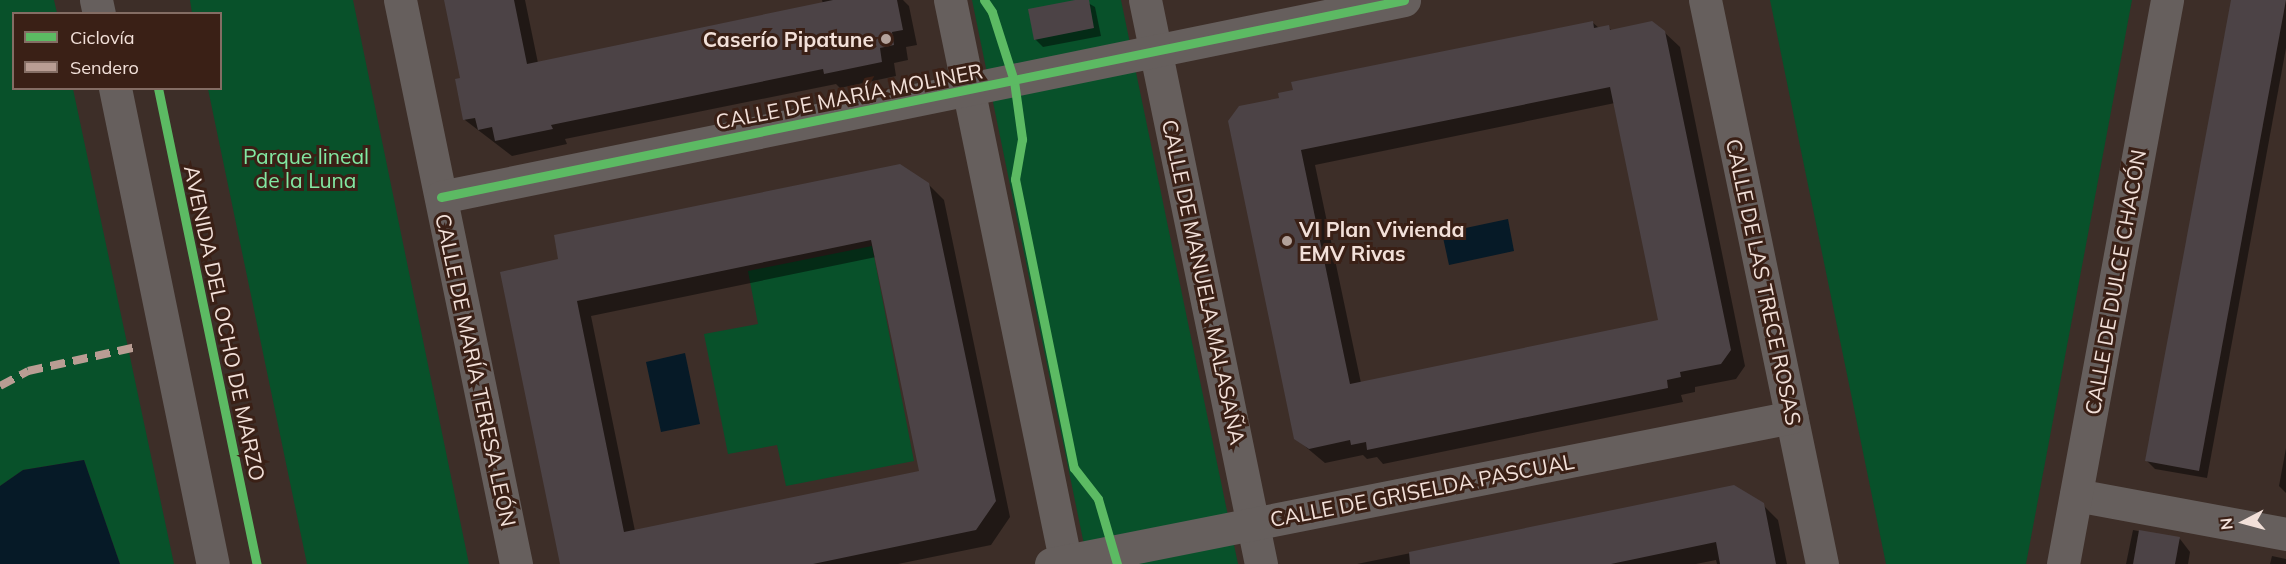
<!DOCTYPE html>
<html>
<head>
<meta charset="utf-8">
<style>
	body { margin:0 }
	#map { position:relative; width:2286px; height:564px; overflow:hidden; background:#3d2e28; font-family:Mulish,sans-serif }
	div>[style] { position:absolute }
	.green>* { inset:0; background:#08512a }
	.water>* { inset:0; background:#061a27 }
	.shadow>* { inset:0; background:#0007 }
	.building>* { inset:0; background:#4c4346 }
	.street>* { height:33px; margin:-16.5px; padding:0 16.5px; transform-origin:16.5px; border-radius:16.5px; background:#665f5d }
	.quiet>* { height:8px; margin-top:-4px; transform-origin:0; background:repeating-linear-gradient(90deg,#b99d93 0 15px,transparent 0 23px) }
	.cycleway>* { height:9px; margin:-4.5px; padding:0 4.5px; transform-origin:4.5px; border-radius:4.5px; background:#5cba63 }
	.dots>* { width:16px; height:16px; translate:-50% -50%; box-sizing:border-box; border:3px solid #3a2016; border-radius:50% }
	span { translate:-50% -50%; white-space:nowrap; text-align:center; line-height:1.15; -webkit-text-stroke:6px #3a2016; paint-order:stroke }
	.poi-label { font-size:21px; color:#f2e0d9; font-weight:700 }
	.right { translate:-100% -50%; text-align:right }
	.left { translate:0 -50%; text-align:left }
	.street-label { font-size:21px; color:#f2e0d9 }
	.park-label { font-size:21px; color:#82e8a2 }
	.legend { position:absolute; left:12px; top:12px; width:210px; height:78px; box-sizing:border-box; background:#3a2016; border:2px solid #846d64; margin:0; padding:8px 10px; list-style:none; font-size:18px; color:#f2e0d9 }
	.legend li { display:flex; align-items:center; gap:12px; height:30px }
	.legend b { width:30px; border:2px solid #846d64 }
	.north { position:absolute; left:2214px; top:492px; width:60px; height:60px; -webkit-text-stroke:4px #3a2016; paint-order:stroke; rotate:264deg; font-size:16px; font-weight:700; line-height:24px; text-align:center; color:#f2e0d9 }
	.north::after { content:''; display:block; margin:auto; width:21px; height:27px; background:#f2e0d9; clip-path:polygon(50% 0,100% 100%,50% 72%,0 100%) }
</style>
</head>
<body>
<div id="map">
	<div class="green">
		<div style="clip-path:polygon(0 0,54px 0,57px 13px,14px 14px,14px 88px,73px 89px,174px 564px,120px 564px,84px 460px,23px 470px,0 486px)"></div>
		<div style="clip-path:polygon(190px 0,353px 0,469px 564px,307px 564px,208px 89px,220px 88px,220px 14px,192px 13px)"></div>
		<div style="clip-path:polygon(972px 0,1121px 0,1238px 564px,1088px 564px)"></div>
		<div style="clip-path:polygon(1770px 0,2132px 0,2026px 564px,1886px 564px)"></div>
		<div style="clip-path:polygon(872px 246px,914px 461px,786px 486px,777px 445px,728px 454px,704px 334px,758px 324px,748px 271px)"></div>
	</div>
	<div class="water">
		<div style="clip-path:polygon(1508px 219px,1514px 251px,1449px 265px,1442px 233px)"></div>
		<div style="clip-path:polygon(685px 353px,700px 424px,661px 432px,646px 362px)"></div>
		<div style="clip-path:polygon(84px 460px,120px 564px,0 564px,0 486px,23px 470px)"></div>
	</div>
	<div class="shadow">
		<div style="clip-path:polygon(445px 0,525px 0,538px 63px,823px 4px,822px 0,903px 0,909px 6px,917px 45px,906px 47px,908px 60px,894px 63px,896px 76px,840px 88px,836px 84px,565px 139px,567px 144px,512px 156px,465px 120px,461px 79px)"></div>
		<div style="clip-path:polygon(1083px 0,1095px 7px,1101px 36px,1043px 47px,1035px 39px)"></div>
		<div style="clip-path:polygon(2232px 0,2286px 0,2286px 48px,2207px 478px,2155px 469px,2147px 461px)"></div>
		<div style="clip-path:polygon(evenodd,1592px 22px,1599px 28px,1608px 27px,1612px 31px,1664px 32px,1680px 47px,1745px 366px,1736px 379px,1695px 387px,1695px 392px,1681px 395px,1683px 402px,1383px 464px,1377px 457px,1367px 459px,1363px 455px,1325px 463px,1295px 438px,1230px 122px,1592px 22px,1615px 103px,1660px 322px,1361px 383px,1315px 165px,1615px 103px)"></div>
		<div style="clip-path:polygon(evenodd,928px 184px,944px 200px,1010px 517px,991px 545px,898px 564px,562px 564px,502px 273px,928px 184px,876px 257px,921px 473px,635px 531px,591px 316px,876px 257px)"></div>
		<div style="clip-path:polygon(2286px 448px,2286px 493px,2279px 486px)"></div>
		<div style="clip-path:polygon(1734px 487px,1763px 505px,1778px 520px,1787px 564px,1717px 564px,1716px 560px,1696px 564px,1357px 564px)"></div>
		<div style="clip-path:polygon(2133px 530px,2180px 539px,2190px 552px,2188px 564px,2126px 564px)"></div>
		<div style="clip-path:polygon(2272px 556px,2286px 559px,2286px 564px,2270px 564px)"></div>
	</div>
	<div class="building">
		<div style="clip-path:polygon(444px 0,514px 0,527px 64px,833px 0,897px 0,903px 30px,892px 32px,894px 45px,880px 48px,882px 62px,824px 74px,823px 69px,551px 125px,553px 129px,495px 141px,492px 127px,478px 130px,475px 118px,463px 120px,455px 79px,460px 78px)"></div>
		<div style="clip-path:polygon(1075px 0,1089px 0,1094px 28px,1034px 40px,1028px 9px)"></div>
		<div style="clip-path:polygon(2231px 0,2286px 0,2199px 471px,2145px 461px)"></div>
		<div style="clip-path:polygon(evenodd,1593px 21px,1594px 28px,1609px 25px,1610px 30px,1652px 21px,1665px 31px,1731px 350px,1721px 364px,1680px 372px,1681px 377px,1667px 380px,1668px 388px,1367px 450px,1366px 442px,1351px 445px,1350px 440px,1309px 449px,1294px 439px,1228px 121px,1239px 106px,1279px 98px,1278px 93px,1293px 90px,1291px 82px,1593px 21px,1610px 87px,1658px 320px,1350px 384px,1301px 150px,1610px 87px)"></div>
		<div style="clip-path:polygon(evenodd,900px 164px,929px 183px,996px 501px,976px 530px,813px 564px,560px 564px,500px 272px,558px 259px,554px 235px,900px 164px,871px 240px,919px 471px,624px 532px,577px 301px,871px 240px)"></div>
		<div style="clip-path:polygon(1734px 485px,1764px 503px,1776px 564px,1720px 564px,1716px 542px,1611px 564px,1410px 564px,1409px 552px)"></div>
		<div style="clip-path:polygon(2139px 530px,2180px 537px,2175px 564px,2133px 564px)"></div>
	</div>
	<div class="street">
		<div style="left:96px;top:0;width:14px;rotate:78deg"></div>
		<div style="left:400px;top:0;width:576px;rotate:78.38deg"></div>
		<div style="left:950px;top:0;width:576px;rotate:78.38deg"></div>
		<div style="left:1145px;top:0;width:576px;rotate:78.38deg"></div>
		<div style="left:1705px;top:0;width:576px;rotate:78.28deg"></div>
		<div style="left:115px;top:88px;width:486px;rotate:78.4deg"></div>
		<div style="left:441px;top:197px;width:983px;rotate:-11.56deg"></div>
		<div style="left:2076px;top:495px;width:214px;rotate:10.5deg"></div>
		<div style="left:1051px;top:564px;width:755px;rotate:-11.22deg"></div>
		<div style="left:2063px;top:564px;width:574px;rotate:-79.55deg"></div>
	</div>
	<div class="quiet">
		<div style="left:0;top:386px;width:32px;rotate:-28deg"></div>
		<div style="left:28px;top:371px;width:111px;rotate:-12.5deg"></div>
	</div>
	<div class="cycleway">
		<div style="left:984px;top:0;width:14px;rotate:56deg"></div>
		<div style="left:992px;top:12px;width:72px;rotate:72.3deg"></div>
		<div style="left:1014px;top:81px;width:59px;rotate:82.1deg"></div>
		<div style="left:1022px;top:139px;width:41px;rotate:99.9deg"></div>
		<div style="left:1015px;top:179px;width:295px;rotate:78.5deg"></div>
		<div style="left:1074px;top:468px;width:39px;rotate:52deg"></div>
		<div style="left:1098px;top:499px;width:68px;rotate:73.7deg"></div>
		<div style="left:158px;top:88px;width:486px;rotate:78.3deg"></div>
		<div style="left:441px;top:197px;width:983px;rotate:-11.56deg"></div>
	</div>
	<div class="dots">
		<div style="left:886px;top:39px;background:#b3a29b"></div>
		<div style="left:1287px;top:241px;background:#b3a29b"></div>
	</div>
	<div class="poi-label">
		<span class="right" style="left:874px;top:39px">Caserío Pipatune</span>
		<span class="left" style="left:1299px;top:241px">VI Plan Vivienda<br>EMV Rivas</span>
	</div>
	<div class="street-label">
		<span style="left:849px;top:96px;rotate:-11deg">CALLE DE MARÍA MOLINER</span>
		<span style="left:1204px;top:282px;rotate:78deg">CALLE DE MANUELA MALASAÑA</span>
		<span style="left:1764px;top:282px;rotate:78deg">CALLE DE LAS TRECE ROSAS</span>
		<span style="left:2115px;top:282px;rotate:-80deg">CALLE DE DULCE CHACÓN</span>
		<span style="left:225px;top:323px;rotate:78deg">AVENIDA DEL OCHO DE MARZO</span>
		<span style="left:476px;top:370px;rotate:78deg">CALLE DE MARÍA TERESA LEÓN</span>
		<span style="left:1422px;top:490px;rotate:-11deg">CALLE DE GRISELDA PASCUAL</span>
	</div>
	<div class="park-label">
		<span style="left:306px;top:168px">Parque lineal<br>de la Luna</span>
	</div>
	<ul class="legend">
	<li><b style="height:8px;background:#5cba63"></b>Ciclovía</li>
	<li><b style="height:8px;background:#b99d93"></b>Sendero</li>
	</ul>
	<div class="north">N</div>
</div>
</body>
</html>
